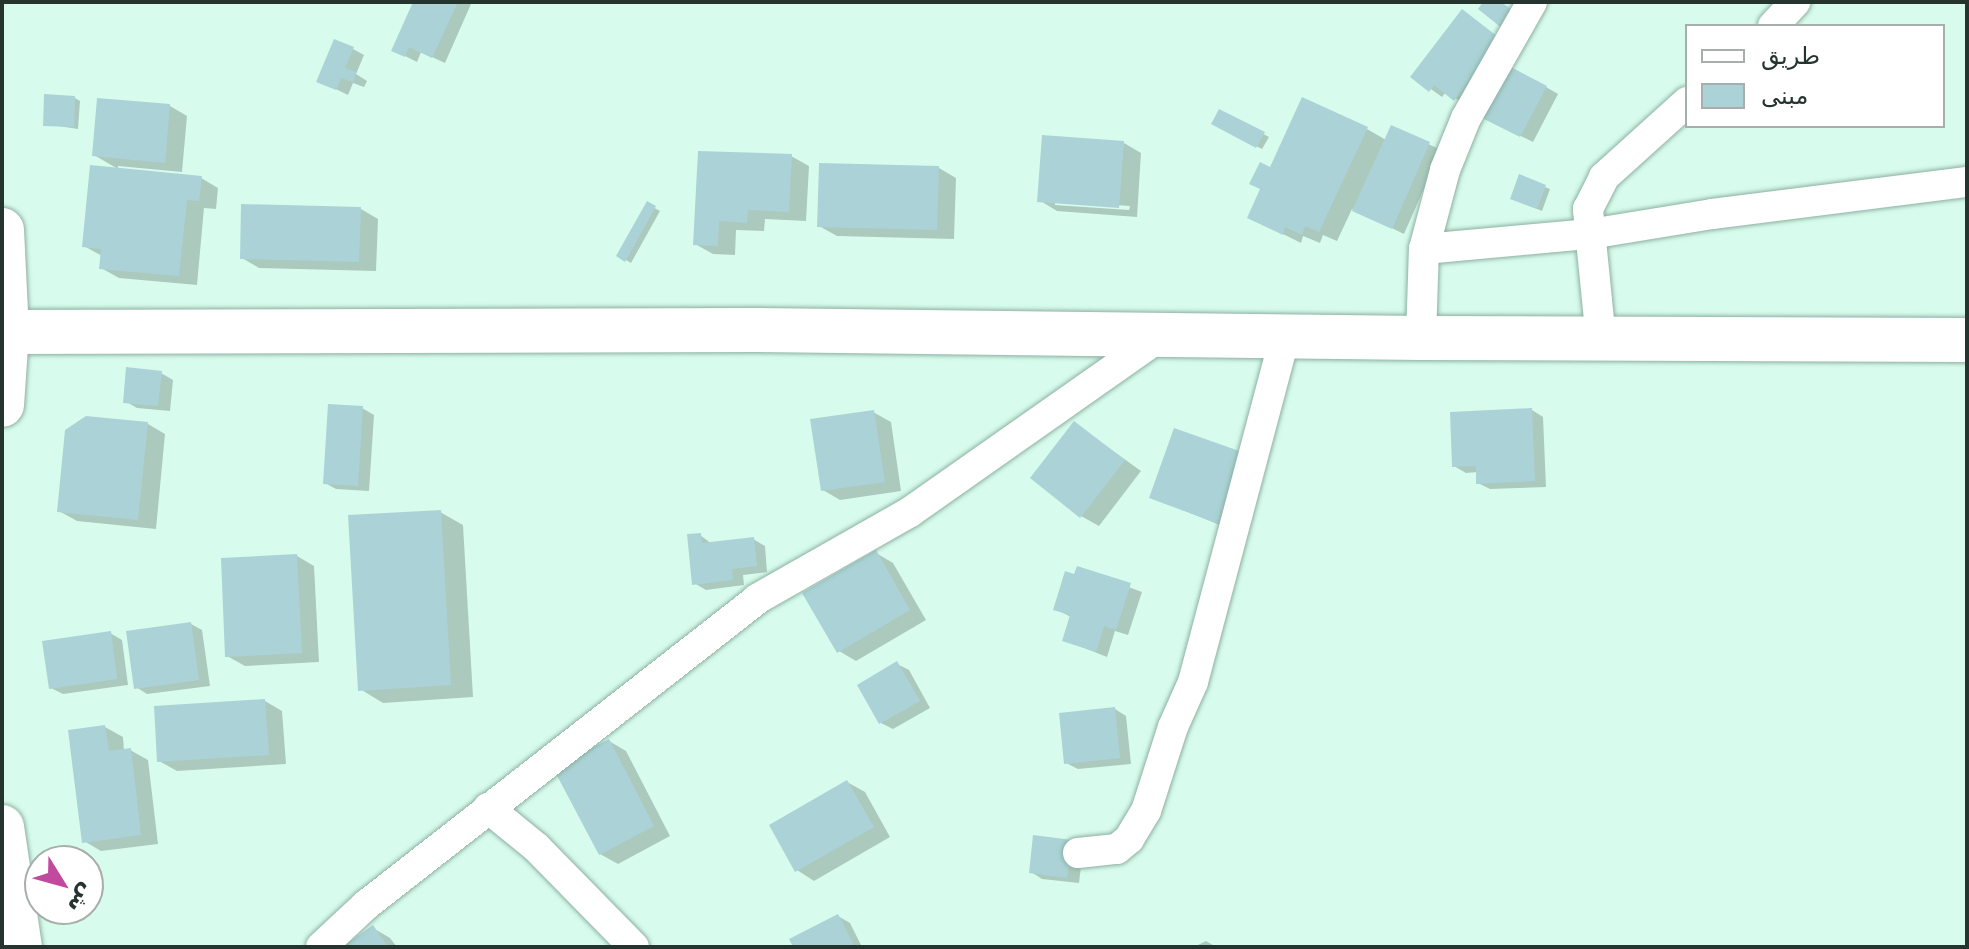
<!DOCTYPE html>
<html>
<head>
<meta charset="utf-8">
<style>
	body { margin:0 }
	#map { position:relative; width:1969px; height:949px; overflow:hidden; background:#d7fced; font-family:"DejaVu Sans",Vazirmatn,sans-serif }
	div>[style] { position:absolute }
	.shadow>* { inset:0; background:#0003 }
	.building>* { inset:0; background:#abd3d7 }
	.roads { filter:drop-shadow(0 0 2px #8db0a2) drop-shadow(0 0 2px #8db0a2) }
	.minor>* { height:30px; margin:-15px; padding:0 15px; transform-origin:15px; border-radius:15px; background:#fff }
	.primary>* { height:44px; margin:-22px; padding:0 22px; transform-origin:22px; border-radius:22px; background:#fff }
	.trunk>* { height:44px; margin:-22px; padding:0 22px; transform-origin:22px; border-radius:22px; background:#fff }
	span { translate:-50% -50%; white-space:nowrap; text-align:center; line-height:1.15; -webkit-text-stroke:6px #fff; paint-order:stroke }
	.frame { position:absolute; inset:0; border:4px solid #26342f; pointer-events:none }
	.legend { position:absolute; left:1685px; top:24px; width:260px; height:104px; box-sizing:border-box; background:#fff; border:2px solid #a8aeac; margin:0; padding:10px 14px; list-style:none; font-size:24px; color:#26342f }
	.legend li { display:flex; align-items:center; gap:16px; height:40px }
	.legend b { width:40px; border:2px solid #a8aeac }
	.north { position:absolute; left:24px; top:845px; width:80px; height:80px; box-sizing:border-box; background:#fff; border:2px solid #a8aeac; border-radius:50%; rotate:127deg; font-size:22px; font-weight:700; line-height:32px; text-align:center; color:#26342f }
	.north::after { content:''; display:block; margin:auto; width:28px; height:36px; background:#c1499e; clip-path:polygon(50% 0,100% 100%,50% 72%,0 100%) }
</style>
</head>
<body>
<div id="map">
	<div class="shadow">
		<div style="clip-path:polygon(415px 2px,471px 4px,445px 63px,421px 52px,417px 62px,405px 56px)"></div>
		<div style="clip-path:polygon(1512px 48px,1467px 106px,1446px 92px,1442px 97px,1413px 76px)"></div>
		<div style="clip-path:polygon(353px 49px,364px 55px,356px 74px,367px 81px,364px 87px,353px 83px,348px 95px,319px 81px)"></div>
		<div style="clip-path:polygon(1546px 87px,1558px 94px,1533px 142px,1496px 124px)"></div>
		<div style="clip-path:polygon(75px 98px,80px 101px,78px 129px,45px 124px)"></div>
		<div style="clip-path:polygon(170px 106px,187px 116px,182px 172px,118px 166px,118px 169px,94px 155px)"></div>
		<div style="clip-path:polygon(1220px 111px,1269px 137px,1262px 149px,1213px 124px)"></div>
		<div style="clip-path:polygon(1392px 127px,1441px 150px,1404px 234px,1352px 209px,1337px 241px,1323px 235px,1320px 243px,1303px 236px,1301px 243px,1249px 217px,1271px 170px,1367px 129px,1386px 140px)"></div>
		<div style="clip-path:polygon(evenodd,1044px 137px,1124px 143px,1141px 153px,1137px 217px,1057px 211px,1039px 200px,1044px 137px,1055px 201px,1130px 206px,1129px 210px,1055px 205px,1055px 201px)"></div>
		<div style="clip-path:polygon(700px 153px,791px 156px,809px 166px,806px 221px,765px 219px,764px 231px,736px 230px,735px 255px,713px 254px,695px 244px)"></div>
		<div style="clip-path:polygon(939px 168px,956px 178px,954px 239px,837px 236px,819px 226px)"></div>
		<div style="clip-path:polygon(201px 178px,218px 188px,216px 209px,204px 208px,197px 285px,119px 278px,101px 268px,102px 256px,84px 246px)"></div>
		<div style="clip-path:polygon(1545px 187px,1550px 189px,1542px 211px,1517px 201px)"></div>
		<div style="clip-path:polygon(647px 204px,660px 211px,631px 263px,618px 255px)"></div>
		<div style="clip-path:polygon(361px 209px,378px 219px,376px 271px,259px 268px,242px 258px)"></div>
		<div style="clip-path:polygon(161px 373px,173px 380px,170px 411px,137px 408px,125px 401px)"></div>
		<div style="clip-path:polygon(362px 408px,374px 415px,369px 491px,336px 489px,325px 483px)"></div>
		<div style="clip-path:polygon(1532px 410px,1543px 417px,1546px 487px,1490px 489px,1478px 483px,1478px 472px,1466px 473px,1454px 466px)"></div>
		<div style="clip-path:polygon(873px 412px,891px 422px,901px 491px,840px 500px,823px 490px)"></div>
		<div style="clip-path:polygon(1074px 423px,1141px 471px,1099px 526px,1081px 516px)"></div>
		<div style="clip-path:polygon(148px 424px,165px 434px,156px 529px,77px 521px,59px 511px)"></div>
		<div style="clip-path:polygon(1244px 455px,1237px 532px,1151px 497px)"></div>
		<div style="clip-path:polygon(440px 512px,463px 525px,473px 697px,383px 703px,360px 689px)"></div>
		<div style="clip-path:polygon(700px 535px,712px 544px,753px 539px,765px 546px,767px 572px,743px 575px,744px 585px,706px 590px,694px 583px)"></div>
		<div style="clip-path:polygon(876px 553px,893px 563px,926px 620px,856px 661px,839px 651px)"></div>
		<div style="clip-path:polygon(297px 556px,314px 566px,319px 662px,245px 666px,227px 656px)"></div>
		<div style="clip-path:polygon(1078px 568px,1142px 592px,1128px 635px,1115px 631px,1107px 657px,1064px 640px,1071px 617px,1055px 609px)"></div>
		<div style="clip-path:polygon(191px 624px,202px 630px,210px 686px,147px 694px,136px 687px)"></div>
		<div style="clip-path:polygon(110px 633px,122px 640px,128px 685px,63px 694px,51px 688px)"></div>
		<div style="clip-path:polygon(897px 664px,909px 670px,930px 708px,893px 729px,881px 723px)"></div>
		<div style="clip-path:polygon(265px 701px,282px 711px,286px 764px,177px 771px,159px 761px)"></div>
		<div style="clip-path:polygon(1115px 709px,1126px 716px,1131px 764px,1078px 769px,1066px 763px)"></div>
		<div style="clip-path:polygon(105px 727px,123px 737px,124px 751px,130px 750px,148px 760px,158px 844px,101px 851px,84px 841px)"></div>
		<div style="clip-path:polygon(609px 741px,626px 751px,670px 836px,618px 864px,600px 854px)"></div>
		<div style="clip-path:polygon(847px 782px,865px 792px,890px 837px,814px 881px,797px 870px)"></div>
		<div style="clip-path:polygon(1083px 849px,1079px 883px,1042px 879px,1031px 872px)"></div>
		<div style="clip-path:polygon(838px 916px,850px 923px,862px 947px,796px 947px)"></div>
		<div style="clip-path:polygon(373px 928px,390px 938px,397px 947px,345px 947px)"></div>
		<div style="clip-path:polygon(1206px 941px,1216px 947px,1194px 947px)"></div>
	</div>
	<div class="building">
		<div style="clip-path:polygon(413px 2px,458px 2px,432px 58px,409px 47px,405px 57px,391px 51px)"></div>
		<div style="clip-path:polygon(1483px 2px,1501px 2px,1515px 12px,1503px 29px,1478px 9px)"></div>
		<div style="clip-path:polygon(1462px 9px,1502px 40px,1454px 101px,1434px 85px,1429px 92px,1410px 77px)"></div>
		<div style="clip-path:polygon(334px 39px,354px 47px,345px 68px,356px 72px,353px 82px,341px 78px,336px 90px,316px 82px)"></div>
		<div style="clip-path:polygon(1509px 66px,1547px 86px,1520px 137px,1482px 118px)"></div>
		<div style="clip-path:polygon(44px 94px,75px 96px,74px 127px,43px 126px)"></div>
		<div style="clip-path:polygon(1302px 97px,1368px 127px,1319px 232px,1305px 226px,1302px 235px,1285px 227px,1283px 235px,1247px 218px,1260px 189px,1249px 184px,1260px 162px,1270px 167px)"></div>
		<div style="clip-path:polygon(97px 98px,170px 104px,165px 163px,92px 156px)"></div>
		<div style="clip-path:polygon(1219px 109px,1265px 132px,1256px 148px,1211px 124px)"></div>
		<div style="clip-path:polygon(1391px 125px,1430px 142px,1392px 229px,1352px 211px)"></div>
		<div style="clip-path:polygon(1042px 135px,1124px 141px,1119px 208px,1037px 202px)"></div>
		<div style="clip-path:polygon(698px 151px,792px 154px,789px 212px,748px 210px,747px 223px,719px 221px,718px 246px,693px 245px)"></div>
		<div style="clip-path:polygon(819px 163px,939px 166px,937px 230px,817px 227px)"></div>
		<div style="clip-path:polygon(90px 165px,202px 176px,199px 201px,187px 200px,179px 276px,99px 269px,101px 249px,82px 247px)"></div>
		<div style="clip-path:polygon(1519px 174px,1546px 185px,1537px 209px,1510px 199px)"></div>
		<div style="clip-path:polygon(647px 201px,656px 206px,625px 262px,616px 256px)"></div>
		<div style="clip-path:polygon(241px 204px,361px 207px,359px 262px,240px 259px)"></div>
		<div style="clip-path:polygon(126px 367px,162px 371px,158px 406px,123px 403px)"></div>
		<div style="clip-path:polygon(328px 404px,363px 406px,358px 486px,323px 484px)"></div>
		<div style="clip-path:polygon(1532px 408px,1535px 481px,1476px 484px,1476px 466px,1452px 467px,1450px 412px)"></div>
		<div style="clip-path:polygon(874px 410px,885px 482px,821px 491px,810px 419px)"></div>
		<div style="clip-path:polygon(86px 416px,148px 422px,138px 520px,57px 512px,65px 430px)"></div>
		<div style="clip-path:polygon(1074px 421px,1125px 460px,1080px 518px,1030px 478px)"></div>
		<div style="clip-path:polygon(1174px 428px,1245px 453px,1219px 524px,1149px 498px)"></div>
		<div style="clip-path:polygon(441px 510px,451px 685px,358px 691px,348px 515px)"></div>
		<div style="clip-path:polygon(701px 533px,702px 543px,754px 537px,757px 566px,732px 569px,733px 580px,692px 585px,687px 534px)"></div>
		<div style="clip-path:polygon(876px 550px,910px 610px,837px 653px,802px 593px)"></div>
		<div style="clip-path:polygon(297px 554px,302px 653px,225px 657px,221px 558px)"></div>
		<div style="clip-path:polygon(1077px 566px,1131px 583px,1116px 630px,1104px 626px,1096px 652px,1062px 641px,1070px 615px,1053px 610px,1065px 571px,1074px 574px)"></div>
		<div style="clip-path:polygon(191px 622px,199px 680px,134px 689px,126px 631px)"></div>
		<div style="clip-path:polygon(111px 631px,117px 679px,49px 689px,42px 641px)"></div>
		<div style="clip-path:polygon(897px 661px,920px 701px,879px 724px,857px 685px)"></div>
		<div style="clip-path:polygon(265px 699px,269px 755px,157px 762px,154px 706px)"></div>
		<div style="clip-path:polygon(1115px 707px,1120px 758px,1064px 764px,1059px 713px)"></div>
		<div style="clip-path:polygon(105px 725px,109px 751px,131px 748px,141px 835px,82px 843px,68px 730px)"></div>
		<div style="clip-path:polygon(609px 739px,654px 826px,599px 855px,553px 768px)"></div>
		<div style="clip-path:polygon(847px 780px,874px 827px,795px 872px,769px 825px)"></div>
		<div style="clip-path:polygon(1033px 835px,1072px 840px,1067px 878px,1029px 873px)"></div>
		<div style="clip-path:polygon(838px 914px,855px 947px,793px 947px,789px 939px)"></div>
		<div style="clip-path:polygon(373px 925px,388px 947px,342px 947px)"></div>
	</div>
	<div class="roads">
		<div class="minor">
			<div style="left:1532px;top:2px;width:133px;rotate:119.6deg"></div>
			<div style="left:1466px;top:118px;width:56px;rotate:112deg"></div>
			<div style="left:1445px;top:170px;width:82px;rotate:104.9deg"></div>
			<div style="left:1424px;top:249px;width:167px;rotate:-5.2deg"></div>
			<div style="left:1590px;top:234px;width:124px;rotate:-9.3deg"></div>
			<div style="left:1712px;top:214px;width:257px;rotate:-7.2deg"></div>
			<div style="left:1773px;top:26px;width:33px;rotate:-47deg"></div>
			<div style="left:1421px;top:338px;width:89px;rotate:-88.1deg"></div>
			<div style="left:1601px;top:340px;width:132px;rotate:-95.7deg"></div>
			<div style="left:1588px;top:209px;width:36px;rotate:-63deg"></div>
			<div style="left:1604px;top:177px;width:112px;rotate:-42.1deg"></div>
			<div style="left:488px;top:808px;width:62px;rotate:39.1deg"></div>
			<div style="left:536px;top:847px;width:140px;rotate:45.6deg"></div>
			<div style="left:1078px;top:853px;width:39px;rotate:-6deg"></div>
			<div style="left:1117px;top:849px;width:16px;rotate:-40deg"></div>
			<div style="left:1129px;top:839px;width:33px;rotate:-59deg"></div>
			<div style="left:1146px;top:811px;width:88px;rotate:-72.2deg"></div>
			<div style="left:1173px;top:727px;width:49px;rotate:-66deg"></div>
			<div style="left:1193px;top:682px;width:357px;rotate:-75.1deg"></div>
			<div style="left:321px;top:947px;width:62px;rotate:-43deg"></div>
			<div style="left:366px;top:905px;width:497px;rotate:-38deg"></div>
			<div style="left:757px;top:599px;width:176px;rotate:-29.6deg"></div>
			<div style="left:910px;top:512px;width:306px;rotate:-35.1deg"></div>
		</div>
		<div class="primary">
			<div style="left:7px;top:332px;width:750px;rotate:-0.15deg"></div>
			<div style="left:757px;top:330px;width:664px;rotate:0.69deg"></div>
			<div style="left:1421px;top:338px;width:546px;rotate:0.21deg"></div>
		</div>
		<div class="trunk">
			<div style="left:2px;top:230px;width:102px;rotate:87.2deg"></div>
			<div style="left:7px;top:332px;width:73px;rotate:93.9deg"></div>
			<div style="left:2px;top:827px;width:121px;rotate:81.5deg"></div>
		</div>
	</div>
	<div class="frame"></div>
	<ul class="legend">
	<li><b style="height:10px;background:#fff"></b>طريق</li>
	<li><b style="height:22px;background:#abd3d7"></b>مبنى</li>
	</ul>
	<div class="north">ش</div>
</div>
</body>
</html>
